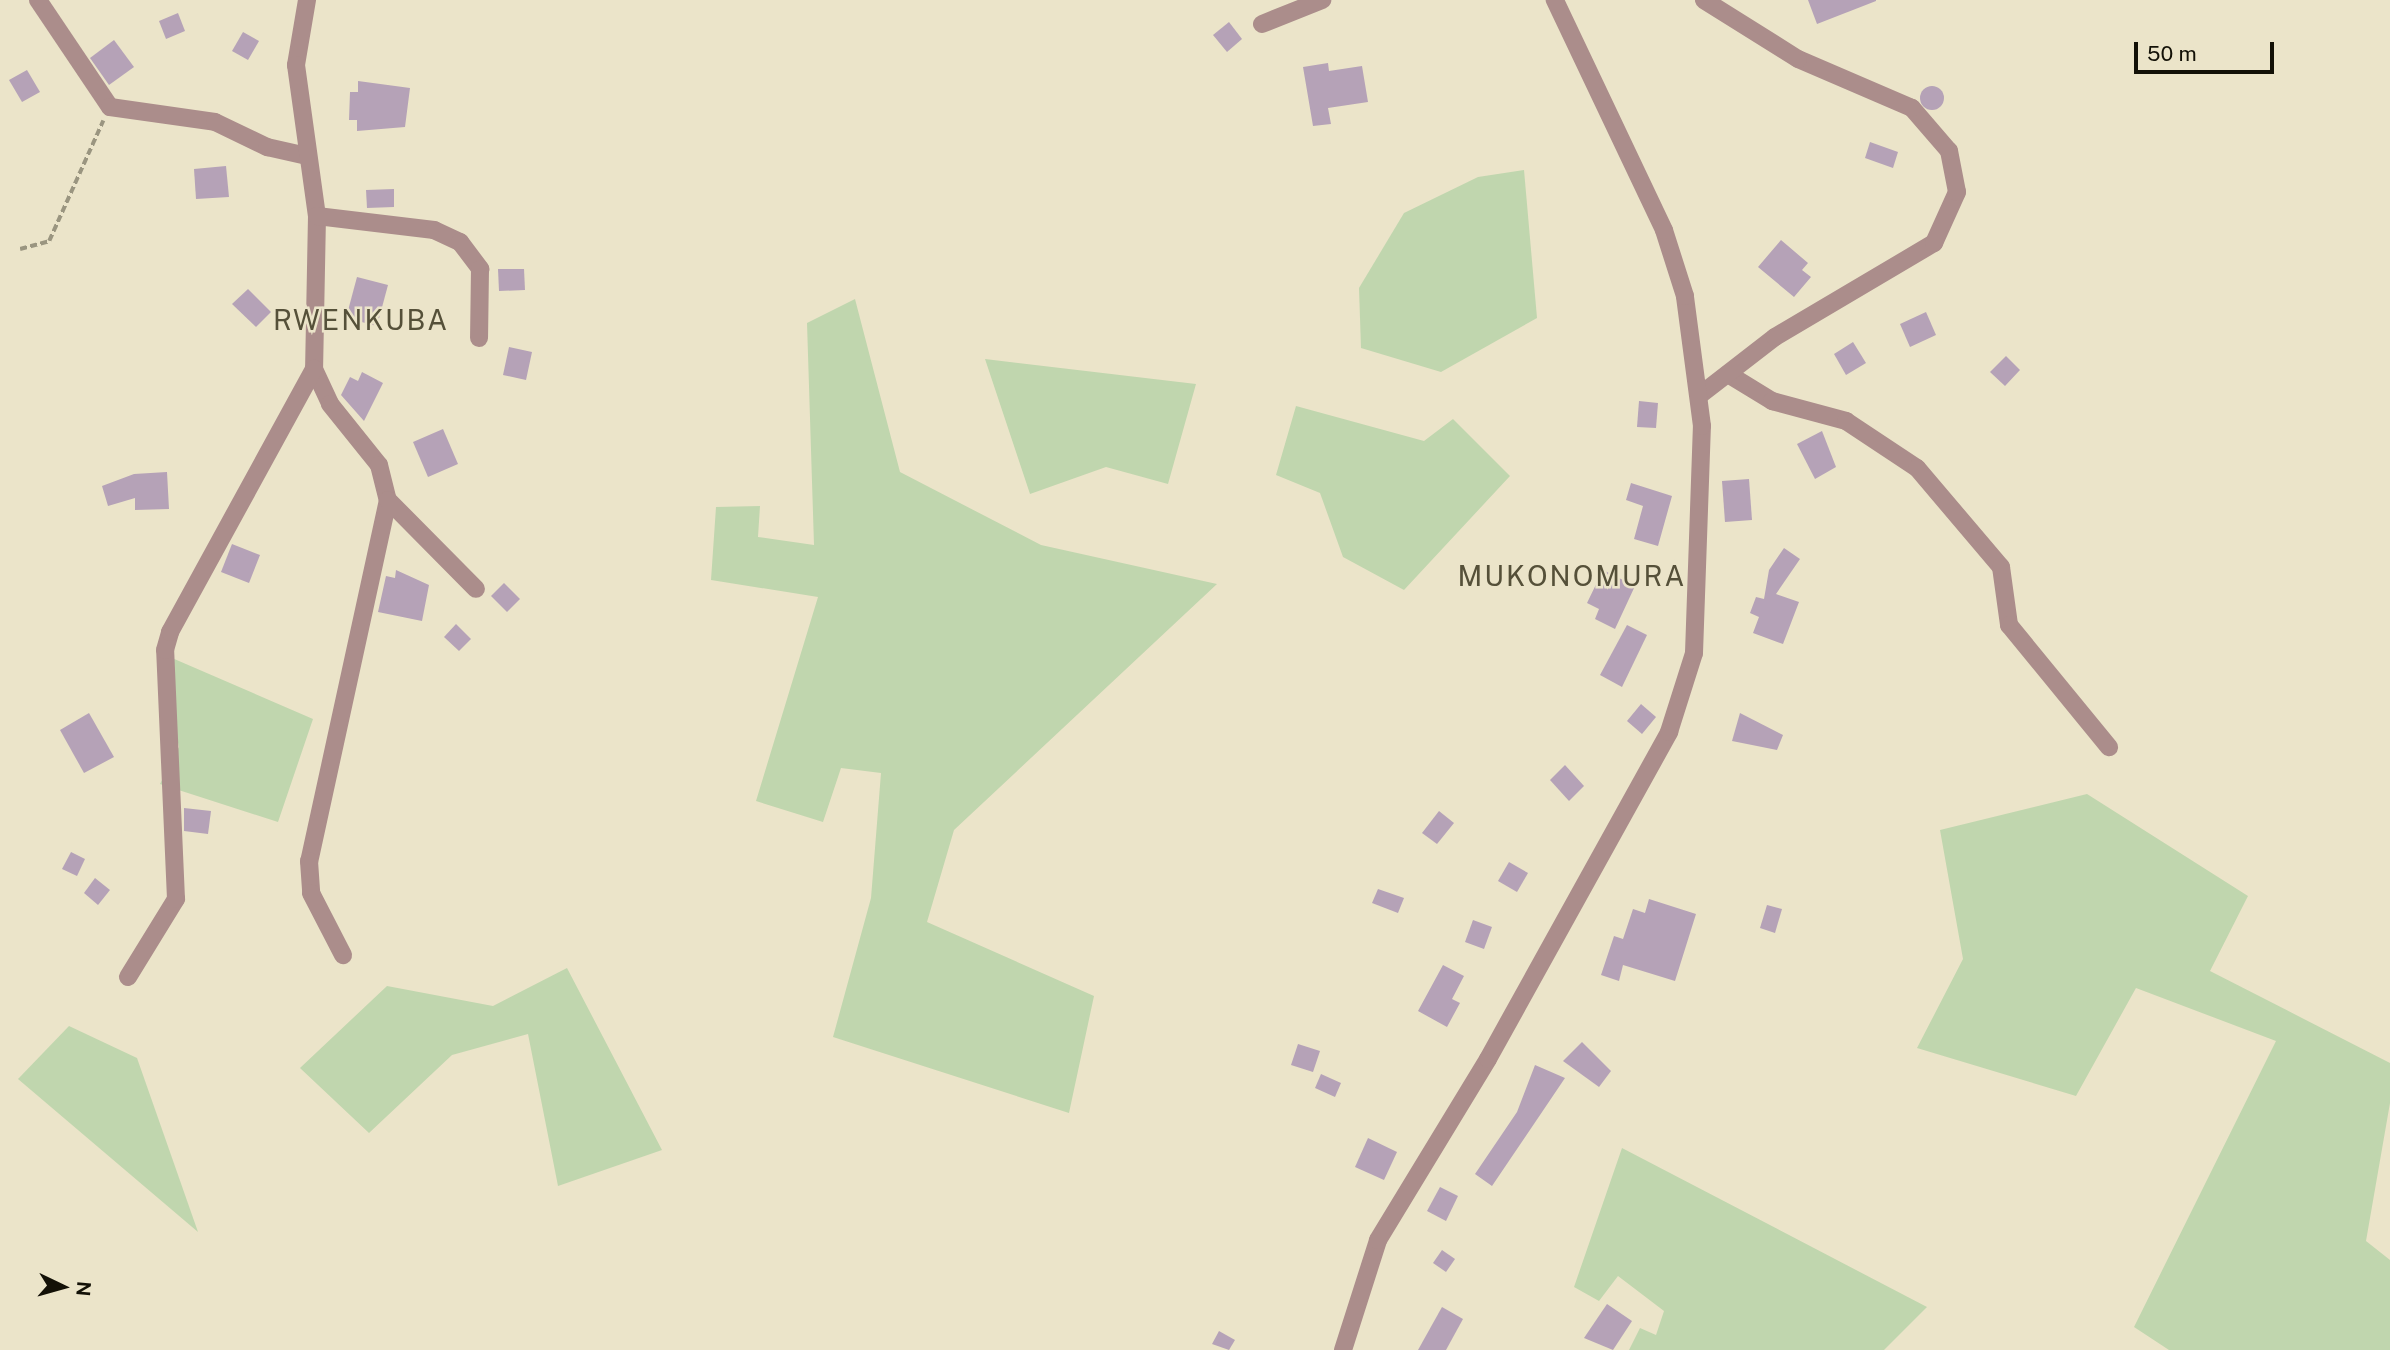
<!DOCTYPE html>
<html>
<head>
<meta charset="utf-8">
<style>
	body { margin:0 }
	#map { position:relative; width:2390px; height:1350px; overflow:hidden; background:#ebe4c9; font-family:"Public Sans",sans-serif }
	div>[style] { position:absolute }
	.green>* { inset:0; background:#c0d6ae }
	.building>* { inset:0; background:#b5a2b7 }
	.round { border-radius:50% }
	.path>* { height:3.5px; margin-top:-1.75px; transform-origin:0; background:repeating-linear-gradient(90deg,#9a9580 0 7px,transparent 0 10.5px) }
	.minor>* { height:18px; margin:-9px; padding:0 9px; transform-origin:9px; border-radius:9px; background:#ab8d8b }
	span { translate:-50% -50%; white-space:nowrap; text-align:center; line-height:1.15; -webkit-text-stroke:5px #ebe4c9; paint-order:stroke }
	.quarter-label { font-size:28px; color:#555039; letter-spacing:2px }
	.north { position:absolute; left:28px; top:1252px; width:70px; height:70px; -webkit-text-stroke:5px #ebe4c9; paint-order:stroke; rotate:95deg; font-size:19px; font-weight:700; line-height:28px; text-align:center; color:#131107 }
	.north::after { content:''; display:block; margin:auto; width:24px; height:32px; background:#131107; clip-path:polygon(50% 0,100% 100%,50% 72%,0 100%) }
	.scale { position:absolute; left:2134px; top:42px; width:140px; height:32px; box-sizing:border-box; border:4px solid #131107; border-top:0; padding-left:9px; font-size:21px; line-height:24px; white-space:nowrap; color:#131107; -webkit-text-stroke:5px #ebe4c9; paint-order:stroke }
</style>
</head>
<body>
<div id="map">
	<div class="green">
		<div style="clip-path:polygon(1524px 170px,1537px 318px,1441px 372px,1361px 348px,1359px 288px,1404px 213px,1478px 177px)"></div>
		<div style="clip-path:polygon(855px 299px,900px 472px,1041px 545px,1217px 584px,954px 830px,927px 922px,1094px 996px,1069px 1113px,833px 1037px,871px 898px,881px 773px,841px 768px,823px 822px,756px 801px,818px 597px,711px 580px,716px 507px,760px 506px,758px 537px,814px 545px,807px 323px)"></div>
		<div style="clip-path:polygon(985px 359px,1196px 384px,1168px 484px,1106px 467px,1030px 494px)"></div>
		<div style="clip-path:polygon(1296px 406px,1424px 441px,1453px 419px,1510px 476px,1404px 590px,1343px 557px,1320px 493px,1276px 475px)"></div>
		<div style="clip-path:polygon(172px 658px,313px 719px,278px 822px,160px 784px,179px 747px,165px 684px)"></div>
		<div style="clip-path:polygon(2087px 794px,2248px 896px,2210px 971px,2390px 1063px,2390px 1103px,2366px 1241px,2390px 1260px,2390px 1350px,2169px 1350px,2134px 1327px,2276px 1041px,2136px 988px,2076px 1096px,1917px 1048px,1963px 959px,1940px 830px)"></div>
		<div style="clip-path:polygon(567px 968px,662px 1150px,558px 1186px,528px 1034px,452px 1055px,369px 1133px,300px 1068px,387px 986px,493px 1006px)"></div>
		<div style="clip-path:polygon(69px 1026px,137px 1058px,198px 1232px,18px 1079px)"></div>
		<div style="clip-path:polygon(1622px 1148px,1927px 1307px,1884px 1350px,1629px 1350px,1640px 1328px,1656px 1335px,1664px 1311px,1618px 1276px,1599px 1301px,1574px 1287px)"></div>
	</div>
	<div class="building">
		<div style="clip-path:polygon(1808px 0,1876px 0,1876px 1px,1817px 24px)"></div>
		<div style="clip-path:polygon(178px 13px,185px 31px,166px 39px,159px 21px)"></div>
		<div style="clip-path:polygon(1229px 22px,1242px 39px,1227px 52px,1213px 35px)"></div>
		<div style="clip-path:polygon(243px 32px,259px 41px,248px 60px,232px 51px)"></div>
		<div style="clip-path:polygon(114px 40px,134px 67px,109px 85px,90px 58px)"></div>
		<div style="clip-path:polygon(1328px 63px,1329px 71px,1362px 66px,1368px 102px,1328px 108px,1331px 124px,1313px 126px,1303px 67px)"></div>
		<div style="clip-path:polygon(27px 70px,40px 92px,22px 102px,9px 80px)"></div>
		<div style="clip-path:polygon(358px 81px,410px 88px,405px 127px,357px 131px,357px 120px,349px 120px,350px 92px,358px 92px)"></div>
		<div class="round" style="left:1920px;top:86px;width:24px;height:24px"></div>
		<div style="clip-path:polygon(1870px 142px,1898px 152px,1893px 168px,1865px 158px)"></div>
		<div style="clip-path:polygon(226px 166px,229px 197px,196px 199px,194px 169px)"></div>
		<div style="clip-path:polygon(394px 189px,394px 207px,367px 208px,366px 190px)"></div>
		<div style="clip-path:polygon(1781px 240px,1808px 263px,1802px 270px,1811px 277px,1794px 297px,1758px 267px)"></div>
		<div style="clip-path:polygon(498px 269px,524px 269px,525px 290px,499px 291px)"></div>
		<div style="clip-path:polygon(357px 277px,388px 285px,377px 326px,346px 318px)"></div>
		<div style="clip-path:polygon(248px 289px,271px 312px,256px 327px,232px 304px)"></div>
		<div style="clip-path:polygon(1926px 312px,1936px 335px,1910px 347px,1900px 324px)"></div>
		<div style="clip-path:polygon(1853px 342px,1866px 363px,1846px 375px,1834px 354px)"></div>
		<div style="clip-path:polygon(509px 347px,532px 352px,526px 380px,503px 375px)"></div>
		<div style="clip-path:polygon(2006px 356px,2020px 370px,2005px 386px,1990px 372px)"></div>
		<div style="clip-path:polygon(362px 372px,383px 383px,364px 421px,341px 395px,350px 377px,358px 381px)"></div>
		<div style="clip-path:polygon(1639px 401px,1658px 403px,1656px 428px,1637px 427px)"></div>
		<div style="clip-path:polygon(443px 429px,458px 464px,428px 477px,413px 442px)"></div>
		<div style="clip-path:polygon(1822px 431px,1836px 467px,1815px 479px,1797px 444px)"></div>
		<div style="clip-path:polygon(167px 472px,169px 509px,135px 510px,135px 498px,108px 506px,102px 486px,134px 474px)"></div>
		<div style="clip-path:polygon(1749px 479px,1752px 520px,1725px 522px,1722px 481px)"></div>
		<div style="clip-path:polygon(1631px 483px,1672px 496px,1658px 546px,1634px 539px,1643px 506px,1626px 500px)"></div>
		<div style="clip-path:polygon(232px 544px,260px 555px,249px 583px,221px 572px)"></div>
		<div style="clip-path:polygon(1784px 548px,1800px 559px,1776px 594px,1799px 602px,1783px 644px,1753px 633px,1759px 617px,1750px 613px,1756px 597px,1764px 599px,1769px 570px)"></div>
		<div style="clip-path:polygon(396px 570px,429px 585px,422px 621px,378px 612px,386px 576px,395px 578px)"></div>
		<div style="clip-path:polygon(1603px 570px,1635px 586px,1615px 629px,1595px 619px,1599px 609px,1587px 603px)"></div>
		<div style="clip-path:polygon(504px 583px,520px 599px,507px 612px,491px 596px)"></div>
		<div style="clip-path:polygon(456px 624px,471px 639px,459px 651px,444px 637px)"></div>
		<div style="clip-path:polygon(1627px 625px,1647px 635px,1622px 687px,1600px 675px)"></div>
		<div style="clip-path:polygon(1641px 704px,1656px 717px,1642px 734px,1627px 721px)"></div>
		<div style="clip-path:polygon(89px 713px,114px 757px,84px 773px,60px 730px)"></div>
		<div style="clip-path:polygon(1740px 713px,1783px 735px,1777px 750px,1732px 741px)"></div>
		<div style="clip-path:polygon(1565px 765px,1584px 786px,1569px 801px,1550px 780px)"></div>
		<div style="clip-path:polygon(184px 808px,211px 811px,208px 834px,184px 831px)"></div>
		<div style="clip-path:polygon(1439px 811px,1454px 823px,1437px 844px,1422px 833px)"></div>
		<div style="clip-path:polygon(71px 852px,85px 859px,77px 876px,62px 869px)"></div>
		<div style="clip-path:polygon(1509px 862px,1528px 873px,1517px 892px,1498px 881px)"></div>
		<div style="clip-path:polygon(95px 878px,110px 890px,98px 905px,84px 893px)"></div>
		<div style="clip-path:polygon(1378px 889px,1404px 898px,1398px 913px,1372px 903px)"></div>
		<div style="clip-path:polygon(1649px 899px,1696px 914px,1675px 981px,1623px 965px,1619px 981px,1601px 975px,1614px 936px,1623px 939px,1633px 909px,1645px 913px)"></div>
		<div style="clip-path:polygon(1767px 905px,1782px 909px,1775px 933px,1760px 928px)"></div>
		<div style="clip-path:polygon(1473px 920px,1492px 927px,1484px 949px,1465px 942px)"></div>
		<div style="clip-path:polygon(1443px 965px,1464px 976px,1452px 999px,1460px 1003px,1447px 1027px,1418px 1011px)"></div>
		<div style="clip-path:polygon(1582px 1042px,1611px 1071px,1599px 1087px,1563px 1061px)"></div>
		<div style="clip-path:polygon(1298px 1044px,1320px 1051px,1313px 1072px,1291px 1065px)"></div>
		<div style="clip-path:polygon(1535px 1065px,1565px 1078px,1492px 1186px,1475px 1174px,1517px 1112px)"></div>
		<div style="clip-path:polygon(1321px 1074px,1341px 1083px,1335px 1097px,1315px 1088px)"></div>
		<div style="clip-path:polygon(1368px 1138px,1397px 1152px,1384px 1180px,1355px 1167px)"></div>
		<div style="clip-path:polygon(1440px 1187px,1458px 1196px,1446px 1221px,1427px 1211px)"></div>
		<div style="clip-path:polygon(1442px 1250px,1455px 1259px,1446px 1272px,1433px 1263px)"></div>
		<div style="clip-path:polygon(1607px 1304px,1632px 1321px,1613px 1350px,1584px 1338px)"></div>
		<div style="clip-path:polygon(1442px 1307px,1463px 1319px,1446px 1350px,1418px 1350px)"></div>
		<div style="clip-path:polygon(1219px 1331px,1235px 1340px,1229px 1350px,1212px 1344px)"></div>
	</div>
	<div class="path">
		<div style="left:20px;top:249px;width:30px;rotate:-15deg"></div>
		<div style="left:49px;top:241px;width:132px;rotate:-65.8deg"></div>
	</div>
	<div class="minor">
		<div style="left:38px;top:0;width:129px;rotate:56.1deg"></div>
		<div style="left:110px;top:107px;width:106px;rotate:8.1deg"></div>
		<div style="left:215px;top:122px;width:58px;rotate:25.7deg"></div>
		<div style="left:267px;top:147px;width:41px;rotate:12.7deg"></div>
		<div style="left:307px;top:0;width:66px;rotate:99.6deg"></div>
		<div style="left:296px;top:65px;width:152px;rotate:82.1deg"></div>
		<div style="left:317px;top:216px;width:153px;rotate:91.1deg"></div>
		<div style="left:314px;top:369px;width:38px;rotate:65deg"></div>
		<div style="left:330px;top:404px;width:78px;rotate:51.2deg"></div>
		<div style="left:379px;top:465px;width:36px;rotate:76deg"></div>
		<div style="left:388px;top:500px;width:370px;rotate:102.3deg"></div>
		<div style="left:309px;top:861px;width:32px;rotate:86deg"></div>
		<div style="left:311px;top:893px;width:70px;rotate:62.7deg"></div>
		<div style="left:1262px;top:24px;width:65px;rotate:-21.8deg"></div>
		<div style="left:317px;top:216px;width:118px;rotate:6.8deg"></div>
		<div style="left:434px;top:230px;width:29px;rotate:25deg"></div>
		<div style="left:460px;top:242px;width:34px;rotate:53deg"></div>
		<div style="left:480px;top:269px;width:69px;rotate:90.8deg"></div>
		<div style="left:1728px;top:374px;width:52px;rotate:31.5deg"></div>
		<div style="left:1772px;top:401px;width:77px;rotate:15.1deg"></div>
		<div style="left:1846px;top:421px;width:85px;rotate:33.5deg"></div>
		<div style="left:1917px;top:468px;width:130px;rotate:49.7deg"></div>
		<div style="left:2001px;top:567px;width:59px;rotate:82.1deg"></div>
		<div style="left:2009px;top:625px;width:158px;rotate:50.7deg"></div>
		<div style="left:1700px;top:395px;width:95px;rotate:-37.7deg"></div>
		<div style="left:1775px;top:337px;width:185px;rotate:-30.6deg"></div>
		<div style="left:1934px;top:243px;width:56px;rotate:-65.7deg"></div>
		<div style="left:1957px;top:192px;width:42px;rotate:-101deg"></div>
		<div style="left:1949px;top:151px;width:57px;rotate:-130.7deg"></div>
		<div style="left:1912px;top:108px;width:124px;rotate:-156.7deg"></div>
		<div style="left:1798px;top:59px;width:111px;rotate:-147.9deg"></div>
		<div style="left:388px;top:500px;width:125px;rotate:45.3deg"></div>
		<div style="left:128px;top:977px;width:92px;rotate:-58.4deg"></div>
		<div style="left:176px;top:899px;width:249px;rotate:-92.5deg"></div>
		<div style="left:165px;top:650px;width:19px;rotate:-74deg"></div>
		<div style="left:170px;top:632px;width:300px;rotate:-61.3deg"></div>
		<div style="left:1343px;top:1350px;width:115px;rotate:-72.3deg"></div>
		<div style="left:1378px;top:1240px;width:212px;rotate:-58.7deg"></div>
		<div style="left:1488px;top:1059px;width:374px;rotate:-61deg"></div>
		<div style="left:1669px;top:732px;width:83px;rotate:-72.4deg"></div>
		<div style="left:1694px;top:653px;width:227px;rotate:-88deg"></div>
		<div style="left:1702px;top:426px;width:131px;rotate:-97.5deg"></div>
		<div style="left:1685px;top:296px;width:69px;rotate:-107.7deg"></div>
		<div style="left:1664px;top:230px;width:255px;rotate:-115.4deg"></div>
	</div>
	<div class="quarter-label">
		<span style="left:361px;top:320px">RWENKUBA</span>
		<span style="left:1572px;top:576px">MUKONOMURA</span>
	</div>
	<div class="north">N</div>
	<div class="scale">50 m</div>
</div>
</body>
</html>
